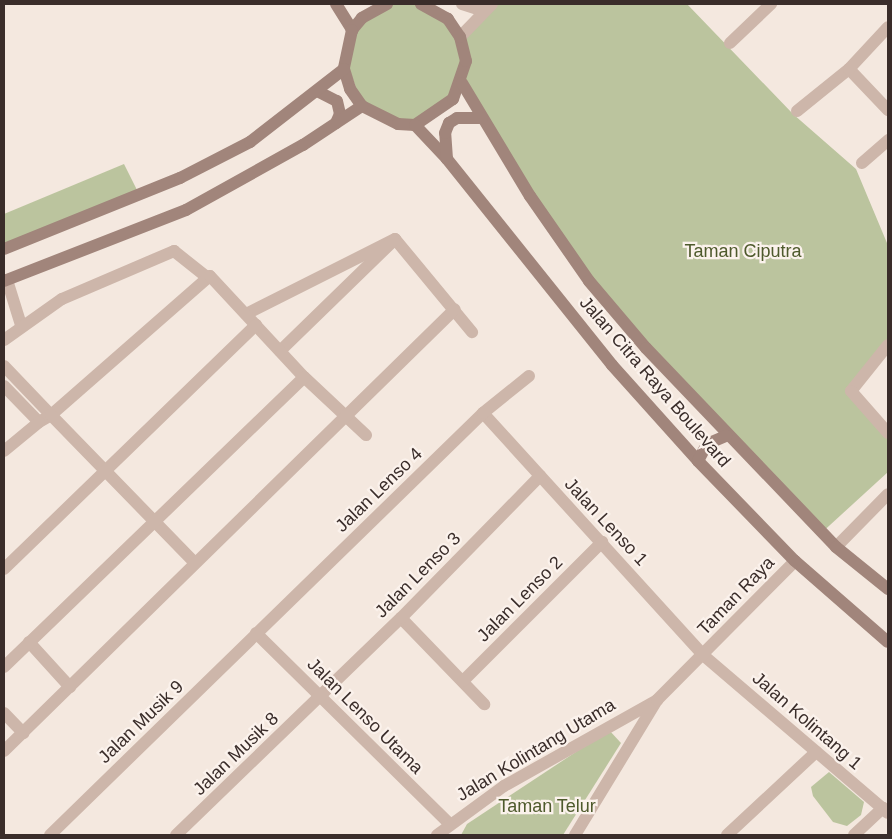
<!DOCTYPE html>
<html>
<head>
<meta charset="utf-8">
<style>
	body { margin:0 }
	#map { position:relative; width:892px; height:839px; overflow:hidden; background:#f4e8df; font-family:Arial,sans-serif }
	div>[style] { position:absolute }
	.green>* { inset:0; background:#bbc49e }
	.street>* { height:12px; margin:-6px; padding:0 6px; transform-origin:6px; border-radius:6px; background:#cdb6aa }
	.secondary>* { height:12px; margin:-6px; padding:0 6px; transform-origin:6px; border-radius:6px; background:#a1857b }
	span { translate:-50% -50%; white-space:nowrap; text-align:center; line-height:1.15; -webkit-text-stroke:4.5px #fbf2ec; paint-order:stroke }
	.park-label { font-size:18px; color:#4e5a2c }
	.street-label { font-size:18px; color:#3a2d2a }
	.frame { position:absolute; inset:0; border:5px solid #3a2d2a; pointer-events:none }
</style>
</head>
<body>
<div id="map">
	<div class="green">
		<div style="clip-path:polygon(387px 4px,431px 4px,460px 37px,493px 4px,687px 4px,793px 114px,856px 169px,887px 243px,887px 346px,853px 399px,888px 437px,888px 472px,818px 536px,646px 348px,530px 196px,462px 83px,415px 125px,362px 106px,344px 53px,352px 30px)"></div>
		<div style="clip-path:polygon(124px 164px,139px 194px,4px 249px,4px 214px)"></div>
		<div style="clip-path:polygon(609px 730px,621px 743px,563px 835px,461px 835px,467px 824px)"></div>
		<div style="clip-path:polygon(829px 772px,864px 802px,861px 815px,847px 826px,833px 822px,813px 796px,811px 787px)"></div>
	</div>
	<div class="street">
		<div style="left:462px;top:4px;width:23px;rotate:18deg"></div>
		<div style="left:460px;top:37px;width:46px;rotate:-45.9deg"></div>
		<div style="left:730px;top:43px;width:57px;rotate:-43.6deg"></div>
		<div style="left:849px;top:69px;width:57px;rotate:46.4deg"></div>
		<div style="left:797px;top:111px;width:67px;rotate:-38.9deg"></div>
		<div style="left:849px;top:69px;width:57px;rotate:-47.1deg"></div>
		<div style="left:862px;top:163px;width:35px;rotate:-41deg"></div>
		<div style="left:7px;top:280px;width:47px;rotate:72.7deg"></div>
		<div style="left:246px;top:314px;width:167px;rotate:-26.7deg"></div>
		<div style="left:395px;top:239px;width:121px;rotate:50.4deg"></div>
		<div style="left:4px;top:340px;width:71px;rotate:-35.3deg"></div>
		<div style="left:62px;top:299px;width:122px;rotate:-23.2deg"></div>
		<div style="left:174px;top:251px;width:43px;rotate:38.5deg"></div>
		<div style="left:888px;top:345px;width:59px;rotate:128.8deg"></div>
		<div style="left:851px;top:391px;width:56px;rotate:48.6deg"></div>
		<div style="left:280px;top:351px;width:158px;rotate:-44.2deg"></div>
		<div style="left:4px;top:366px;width:68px;rotate:46.2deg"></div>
		<div style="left:51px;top:415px;width:211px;rotate:-41.2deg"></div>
		<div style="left:210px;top:276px;width:138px;rotate:47.1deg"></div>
		<div style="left:304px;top:377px;width:85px;rotate:43.1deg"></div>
		<div style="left:4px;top:386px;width:50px;rotate:45.8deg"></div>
		<div style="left:39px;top:422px;width:14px;rotate:-30deg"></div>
		<div style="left:51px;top:415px;width:206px;rotate:45.8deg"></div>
		<div style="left:483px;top:413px;width:327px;rotate:47.7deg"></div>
		<div style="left:703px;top:655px;width:243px;rotate:40.5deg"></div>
		<div style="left:4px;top:451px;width:45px;rotate:-39.6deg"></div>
		<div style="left:836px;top:547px;width:74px;rotate:-45.5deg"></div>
		<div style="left:4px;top:569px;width:351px;rotate:-44.1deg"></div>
		<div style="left:401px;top:618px;width:120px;rotate:46deg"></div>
		<div style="left:256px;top:633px;width:271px;rotate:44.6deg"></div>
		<div style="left:29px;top:642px;width:61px;rotate:47.7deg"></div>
		<div style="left:4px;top:667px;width:417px;rotate:-44deg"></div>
		<div style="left:463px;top:681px;width:197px;rotate:-45deg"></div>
		<div style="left:4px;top:713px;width:28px;rotate:46deg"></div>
		<div style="left:4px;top:751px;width:631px;rotate:-44.42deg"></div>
		<div style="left:50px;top:835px;width:605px;rotate:-44.26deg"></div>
		<div style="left:483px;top:413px;width:59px;rotate:-38.8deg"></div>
		<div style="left:176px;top:835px;width:313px;rotate:-44deg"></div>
		<div style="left:401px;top:618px;width:199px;rotate:-45.6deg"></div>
		<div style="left:437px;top:835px;width:83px;rotate:-36.2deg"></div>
		<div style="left:504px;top:786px;width:176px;rotate:-29.3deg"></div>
		<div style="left:575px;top:835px;width:158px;rotate:-58.7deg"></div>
		<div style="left:657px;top:700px;width:196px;rotate:-45.2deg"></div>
		<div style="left:727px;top:835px;width:122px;rotate:-43deg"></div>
		<div style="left:854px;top:835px;width:40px;rotate:-43deg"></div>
	</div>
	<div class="secondary">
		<div style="left:336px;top:4px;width:31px;rotate:58deg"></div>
		<div style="left:387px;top:4px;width:29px;rotate:151deg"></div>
		<div style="left:362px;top:18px;width:16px;rotate:130deg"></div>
		<div style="left:352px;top:30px;width:40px;rotate:102deg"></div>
		<div style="left:344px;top:69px;width:21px;rotate:73deg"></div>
		<div style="left:350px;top:89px;width:21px;rotate:55deg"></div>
		<div style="left:362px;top:106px;width:40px;rotate:26.6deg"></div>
		<div style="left:398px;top:124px;width:17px;rotate:3deg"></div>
		<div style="left:415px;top:125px;width:46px;rotate:-34.4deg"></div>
		<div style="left:453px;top:99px;width:40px;rotate:-71.1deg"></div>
		<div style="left:466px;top:61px;width:25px;rotate:-104deg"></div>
		<div style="left:460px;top:37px;width:22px;rotate:-124deg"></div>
		<div style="left:448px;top:19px;width:31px;rotate:-151deg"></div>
		<div style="left:462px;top:83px;width:132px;rotate:59deg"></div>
		<div style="left:530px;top:196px;width:103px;rotate:55.2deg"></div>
		<div style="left:589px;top:281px;width:88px;rotate:49.6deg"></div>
		<div style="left:646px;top:348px;width:275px;rotate:46.3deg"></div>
		<div style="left:836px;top:547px;width:67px;rotate:38.9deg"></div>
		<div style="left:317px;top:91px;width:22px;rotate:27deg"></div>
		<div style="left:337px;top:101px;width:13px;rotate:77deg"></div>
		<div style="left:340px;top:114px;width:10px;rotate:114deg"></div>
		<div style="left:415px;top:125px;width:47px;rotate:46.7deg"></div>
		<div style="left:447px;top:159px;width:264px;rotate:51.3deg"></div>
		<div style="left:612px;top:365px;width:129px;rotate:48.1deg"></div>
		<div style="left:698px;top:461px;width:139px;rotate:45.9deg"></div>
		<div style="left:795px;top:561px;width:123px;rotate:41.1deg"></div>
		<div style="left:447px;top:159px;width:26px;rotate:-94deg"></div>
		<div style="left:445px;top:133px;width:11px;rotate:-68deg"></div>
		<div style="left:449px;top:123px;width:9px;rotate:-32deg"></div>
		<div style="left:457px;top:118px;width:25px"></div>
		<div style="left:4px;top:249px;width:190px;rotate:-22deg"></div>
		<div style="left:180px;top:178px;width:79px;rotate:-27.2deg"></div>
		<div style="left:250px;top:142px;width:119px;rotate:-37.8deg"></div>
		<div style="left:4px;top:281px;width:195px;rotate:-21.3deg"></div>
		<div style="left:186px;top:210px;width:134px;rotate:-29.1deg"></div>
		<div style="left:303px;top:145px;width:71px;rotate:-33.5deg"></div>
		<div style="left:698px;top:461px;width:19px;rotate:-62deg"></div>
		<div style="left:707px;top:444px;width:21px;rotate:-23deg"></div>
	</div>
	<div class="park-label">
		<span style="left:743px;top:251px">Taman Ciputra</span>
		<span style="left:547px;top:806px">Taman Telur</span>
	</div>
	<div class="street-label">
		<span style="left:655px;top:382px;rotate:49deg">Jalan Citra Raya Boulevard</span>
		<span style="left:379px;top:490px;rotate:-44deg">Jalan Lenso 4</span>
		<span style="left:606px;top:522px;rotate:47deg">Jalan Lenso 1</span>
		<span style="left:418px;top:575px;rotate:-45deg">Jalan Lenso 3</span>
		<span style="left:736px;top:596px;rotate:-46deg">Taman Raya</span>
		<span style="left:520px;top:599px;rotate:-45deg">Jalan Lenso 2</span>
		<span style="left:365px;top:716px;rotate:45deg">Jalan Lenso Utama</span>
		<span style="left:807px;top:721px;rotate:41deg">Jalan Kolintang 1</span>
		<span style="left:141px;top:722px;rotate:-44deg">Jalan Musik 9</span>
		<span style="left:536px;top:750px;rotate:-31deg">Jalan Kolintang Utama</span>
		<span style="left:236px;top:754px;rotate:-44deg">Jalan Musik 8</span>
	</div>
	<div class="frame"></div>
</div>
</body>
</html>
